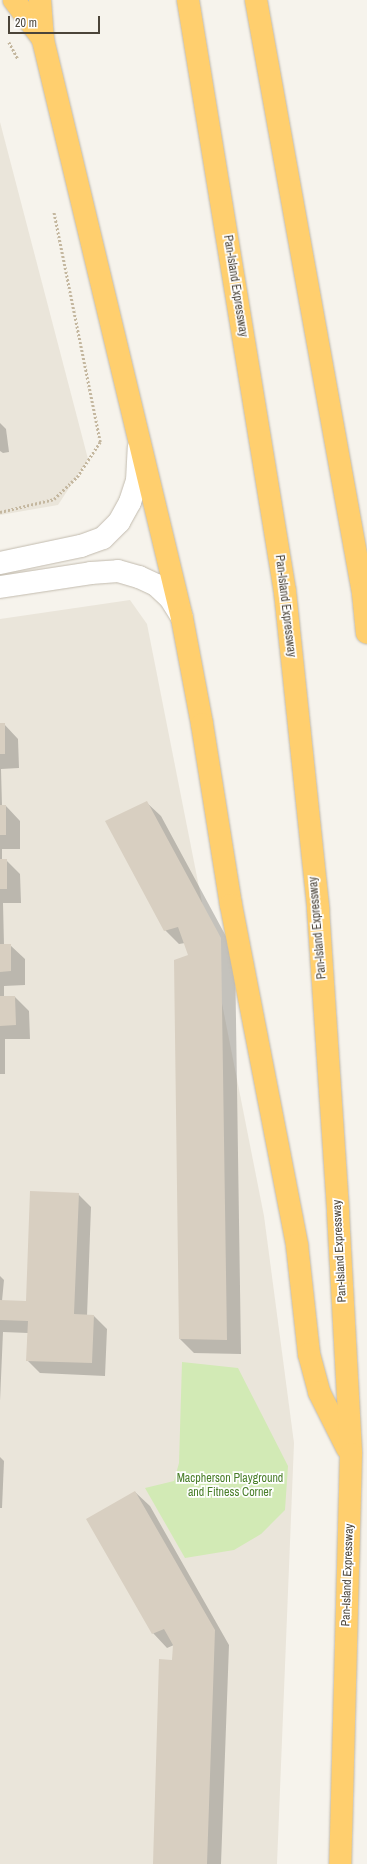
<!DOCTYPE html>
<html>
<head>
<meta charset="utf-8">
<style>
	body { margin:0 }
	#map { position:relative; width:367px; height:1864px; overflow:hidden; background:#f6f3ec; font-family:"Archivo Narrow",sans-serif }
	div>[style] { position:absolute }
	.residential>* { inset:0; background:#eae5da }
	.green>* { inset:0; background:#d2eab5 }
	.shadow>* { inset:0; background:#0003 }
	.building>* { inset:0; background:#d8cfc1 }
	.path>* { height:2.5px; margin-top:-1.25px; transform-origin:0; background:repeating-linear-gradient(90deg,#c4b79f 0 2px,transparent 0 4px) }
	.roads { filter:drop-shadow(0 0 1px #c2bbae) drop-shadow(0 0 1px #c2bbae) }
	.tertiary>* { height:22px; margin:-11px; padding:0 11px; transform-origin:11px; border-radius:11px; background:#fff }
	.motorway>* { height:22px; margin:-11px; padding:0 11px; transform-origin:11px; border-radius:11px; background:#ffcf6e }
	span { translate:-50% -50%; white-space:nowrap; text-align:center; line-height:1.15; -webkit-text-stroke:3.5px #fff; paint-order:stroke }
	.street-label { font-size:12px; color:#4b4439 }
	.park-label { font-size:12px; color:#4a7f2a }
	.scale { position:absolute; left:8px; top:16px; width:92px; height:18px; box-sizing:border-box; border:2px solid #4b4439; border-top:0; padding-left:5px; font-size:12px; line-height:14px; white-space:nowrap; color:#4b4439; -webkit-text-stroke:3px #fff; paint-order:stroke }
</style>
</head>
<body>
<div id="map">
	<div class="residential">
		<div style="clip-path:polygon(0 122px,88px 459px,58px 505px,0 515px)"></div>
		<div style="clip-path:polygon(130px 600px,147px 624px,264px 1216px,294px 1443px,277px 1864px,0 1864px,0 619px)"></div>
	</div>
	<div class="green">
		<div style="clip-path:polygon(182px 1362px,238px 1368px,288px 1466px,285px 1510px,261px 1534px,234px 1550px,185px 1558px,145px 1488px,174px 1481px,179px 1463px)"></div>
	</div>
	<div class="shadow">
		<div style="clip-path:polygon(0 423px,6px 429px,9px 452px,3px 453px,0 451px)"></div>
		<div style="clip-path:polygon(0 724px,4px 724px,18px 739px,19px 768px,1px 769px,2px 806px,6px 806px,20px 821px,20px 849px,2px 849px,2px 860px,6px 860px,20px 874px,21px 903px,3px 903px,4px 945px,10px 945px,25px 959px,25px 985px,4px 986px,4px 997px,15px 997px,29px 1011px,30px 1039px,5px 1039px,5px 1074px,0 1074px)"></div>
		<div style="clip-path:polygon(146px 802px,161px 816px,235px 953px,241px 1354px,194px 1353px,180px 1339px,189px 955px,185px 943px,179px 944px,165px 930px)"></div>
		<div style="clip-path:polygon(78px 1194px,91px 1207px,87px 1316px,94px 1316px,107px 1329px,105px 1376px,40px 1373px,27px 1360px,28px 1333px,3px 1332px,0 1401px,0 1276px,4px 1280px,2px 1301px,27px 1302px)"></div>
		<div style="clip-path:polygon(0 1457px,4px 1461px,2px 1508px,0 1508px)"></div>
		<div style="clip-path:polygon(135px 1492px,150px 1506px,229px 1645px,221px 1864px,154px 1864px,174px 1645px,167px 1648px,153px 1633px)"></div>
	</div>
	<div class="building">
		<div style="clip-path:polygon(0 723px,5px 723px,5px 754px,0 754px)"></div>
		<div style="clip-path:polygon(147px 801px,221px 938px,227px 1340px,179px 1339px,174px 960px,188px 955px,178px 927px,164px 931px,105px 821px)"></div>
		<div style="clip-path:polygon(0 805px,6px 805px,6px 835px,0 835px)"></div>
		<div style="clip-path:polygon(0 859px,7px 859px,7px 889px,0 889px)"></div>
		<div style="clip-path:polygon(0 944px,11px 944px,11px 971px,0 972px)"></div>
		<div style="clip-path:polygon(0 996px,15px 996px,16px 1025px,0 1026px)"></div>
		<div style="clip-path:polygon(30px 1191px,79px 1193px,74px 1314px,94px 1315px,92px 1363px,26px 1361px,28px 1321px,0 1320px,0 1300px,26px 1301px)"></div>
		<div style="clip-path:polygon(135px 1491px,215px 1630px,207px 1864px,153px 1864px,159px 1659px,172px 1660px,173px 1645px,164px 1629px,152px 1634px,86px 1519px)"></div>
	</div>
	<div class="path">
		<div style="left:9px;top:42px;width:19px;rotate:62deg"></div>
		<div style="left:0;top:512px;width:56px;rotate:-13.5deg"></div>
		<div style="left:54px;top:499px;width:32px;rotate:-44deg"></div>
		<div style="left:77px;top:477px;width:42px;rotate:-56.7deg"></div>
		<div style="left:100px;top:442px;width:234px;rotate:-101.4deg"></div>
	</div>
	<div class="roads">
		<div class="tertiary">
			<div style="left:0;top:563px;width:83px;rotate:-11.9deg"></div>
			<div style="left:81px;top:546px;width:23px;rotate:-20deg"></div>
			<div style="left:103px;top:538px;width:23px;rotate:-45deg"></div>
			<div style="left:119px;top:522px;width:23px;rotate:-61deg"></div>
			<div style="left:130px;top:502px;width:22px;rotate:-72deg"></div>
			<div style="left:137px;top:481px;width:33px;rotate:-87deg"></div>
			<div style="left:0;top:587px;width:92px;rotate:-8.7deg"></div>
			<div style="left:91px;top:573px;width:27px;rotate:-4deg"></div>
			<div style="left:118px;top:571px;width:22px;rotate:16deg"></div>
			<div style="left:139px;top:577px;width:19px;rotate:25deg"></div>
			<div style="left:156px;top:585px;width:19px;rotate:43deg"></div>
			<div style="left:170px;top:598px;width:22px;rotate:58deg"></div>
		</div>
		<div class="motorway">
			<div style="left:14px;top:0;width:49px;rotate:53.4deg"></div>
			<div style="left:40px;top:0;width:40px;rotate:85.7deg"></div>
			<div style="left:43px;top:40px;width:594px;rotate:76.48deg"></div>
			<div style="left:182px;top:618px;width:108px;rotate:79.3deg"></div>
			<div style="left:202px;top:724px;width:183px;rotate:80.9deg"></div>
			<div style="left:231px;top:905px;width:346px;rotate:79deg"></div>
			<div style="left:297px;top:1245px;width:110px;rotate:83.7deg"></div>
			<div style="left:309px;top:1354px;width:39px;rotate:75deg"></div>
			<div style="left:319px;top:1392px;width:63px;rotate:63.4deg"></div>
			<div style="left:188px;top:0;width:600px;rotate:80.69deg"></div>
			<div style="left:285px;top:592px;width:318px;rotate:84deg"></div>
			<div style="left:318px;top:908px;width:305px;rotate:86.2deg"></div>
			<div style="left:338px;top:1212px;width:242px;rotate:86.9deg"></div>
			<div style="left:351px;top:1454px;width:410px;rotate:91.5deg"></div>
			<div style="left:256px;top:0;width:603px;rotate:79.77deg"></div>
			<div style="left:363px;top:593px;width:40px;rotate:84.3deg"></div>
		</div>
	</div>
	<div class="street-label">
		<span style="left:235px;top:286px;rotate:81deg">Pan-Island Expressway</span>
		<span style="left:285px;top:606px;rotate:83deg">Pan-Island Expressway</span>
		<span style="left:318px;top:928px;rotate:-95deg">Pan-Island Expressway</span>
		<span style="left:340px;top:1251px;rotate:-93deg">Pan-Island Expressway</span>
		<span style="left:348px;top:1575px;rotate:-88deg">Pan-Island Expressway</span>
	</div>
	<div class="park-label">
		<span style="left:230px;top:1486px">Macpherson Playground<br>and Fitness Corner</span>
	</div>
	<div class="scale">20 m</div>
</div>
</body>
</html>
